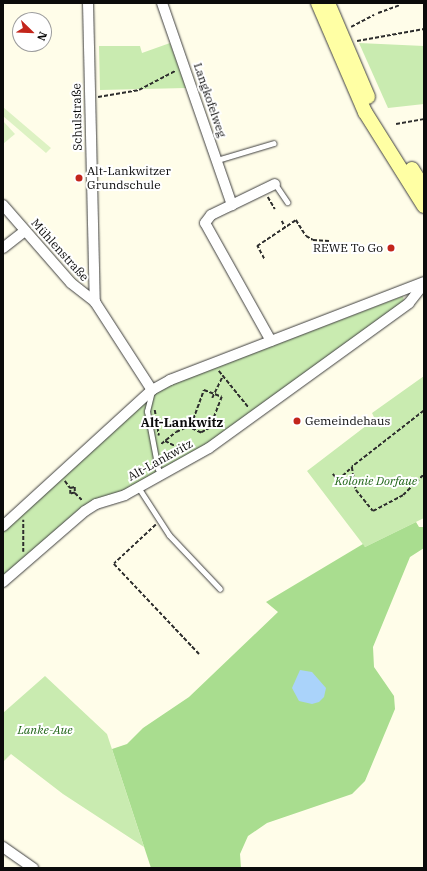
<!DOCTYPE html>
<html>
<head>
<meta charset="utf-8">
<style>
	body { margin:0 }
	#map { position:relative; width:427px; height:871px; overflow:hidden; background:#fffde9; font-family:"IBM Plex Serif",serif }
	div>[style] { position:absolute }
	.green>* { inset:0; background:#c9ebb0 }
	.forest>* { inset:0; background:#a9dd8f }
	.pitch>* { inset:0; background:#ddf2c3 }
	.water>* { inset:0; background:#aad3fa }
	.path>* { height:1.5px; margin-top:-0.75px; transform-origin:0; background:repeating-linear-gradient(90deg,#2d2d2d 0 4px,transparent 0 6px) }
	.roads { filter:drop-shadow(0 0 1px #3e3e3e) drop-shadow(0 0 1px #3e3e3e) }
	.lane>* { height:5px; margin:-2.5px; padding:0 2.5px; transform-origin:2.5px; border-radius:2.5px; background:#fff }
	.street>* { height:10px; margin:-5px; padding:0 5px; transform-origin:5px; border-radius:5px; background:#fff }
	.secondary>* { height:14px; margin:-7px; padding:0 7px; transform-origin:7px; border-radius:7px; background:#ffffa4 }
	.dots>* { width:11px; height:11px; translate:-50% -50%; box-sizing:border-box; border:2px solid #fff; border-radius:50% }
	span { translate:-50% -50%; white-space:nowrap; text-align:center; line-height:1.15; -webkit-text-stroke:4px #fff; paint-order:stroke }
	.street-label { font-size:12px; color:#0b0b0b }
	.poi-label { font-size:12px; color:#0b0b0b }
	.left { translate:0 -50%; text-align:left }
	.right { translate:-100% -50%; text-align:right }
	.park-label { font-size:12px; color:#206618; font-style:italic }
	.neighbourhood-label { font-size:13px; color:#0b0b0b; font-weight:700 }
	.frame { position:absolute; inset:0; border:4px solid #0b0b0b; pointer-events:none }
	.north { position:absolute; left:12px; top:12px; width:40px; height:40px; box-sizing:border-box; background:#fff; border:1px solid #9d9d9d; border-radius:50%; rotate:113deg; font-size:11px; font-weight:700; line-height:16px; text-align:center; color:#0b0b0b }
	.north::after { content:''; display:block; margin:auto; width:14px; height:18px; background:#c3251b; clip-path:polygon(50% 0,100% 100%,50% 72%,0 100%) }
</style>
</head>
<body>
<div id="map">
	<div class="green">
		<div style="clip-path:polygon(170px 43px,186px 88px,100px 90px,99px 46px,140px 46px,142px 53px)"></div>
		<div style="clip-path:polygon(359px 43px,424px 46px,424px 104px,388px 108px)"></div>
		<div style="clip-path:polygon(403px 296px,404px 301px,205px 446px,122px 492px,97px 500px,3px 577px,3px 532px,146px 399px,168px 386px)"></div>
		<div style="clip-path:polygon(424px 376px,424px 518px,365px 547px,307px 471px,375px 419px,372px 413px)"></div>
		<div style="clip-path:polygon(45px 676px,107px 734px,144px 847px,63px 794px,11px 754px,3px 762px,3px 713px)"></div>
	</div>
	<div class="forest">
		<div style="clip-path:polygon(416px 522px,419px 527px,424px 527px,424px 548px,410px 557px,373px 647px,374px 667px,394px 696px,395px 709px,365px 781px,352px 794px,267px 823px,248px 836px,240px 854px,241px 868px,151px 868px,112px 749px,127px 744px,143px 728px,189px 697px,278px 612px,266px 602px,363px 544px,365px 547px)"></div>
	</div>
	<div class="pitch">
		<div style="clip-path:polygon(3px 107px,51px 148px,46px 153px,3px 116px)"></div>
		<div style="clip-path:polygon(3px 121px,15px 134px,3px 144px)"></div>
	</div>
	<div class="water">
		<div style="clip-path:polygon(300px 670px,312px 672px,326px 688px,324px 697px,319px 702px,312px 704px,299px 701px,292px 688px)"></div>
	</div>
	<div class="path">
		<div style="left:378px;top:13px;width:23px;rotate:-20deg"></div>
		<div style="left:351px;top:27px;width:26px;rotate:-28deg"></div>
		<div style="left:357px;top:41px;width:68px;rotate:-10.2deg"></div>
		<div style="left:98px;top:97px;width:42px;rotate:-9.7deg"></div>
		<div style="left:139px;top:90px;width:41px;rotate:-27.8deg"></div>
		<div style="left:396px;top:124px;width:28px;rotate:-10deg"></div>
		<div style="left:268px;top:197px;width:14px;rotate:60deg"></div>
		<div style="left:282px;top:221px;width:7px;rotate:63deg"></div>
		<div style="left:264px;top:259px;width:15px;rotate:-118deg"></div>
		<div style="left:257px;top:246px;width:47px;rotate:-33.7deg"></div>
		<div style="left:296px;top:220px;width:19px;rotate:58deg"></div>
		<div style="left:306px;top:236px;width:8px;rotate:30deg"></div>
		<div style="left:313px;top:240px;width:16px;rotate:4deg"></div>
		<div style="left:219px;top:371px;width:48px;rotate:51deg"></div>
		<div style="left:204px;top:390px;width:19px;rotate:21deg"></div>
		<div style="left:222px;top:397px;width:33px;rotate:111deg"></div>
		<div style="left:210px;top:428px;width:10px;rotate:151deg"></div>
		<div style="left:201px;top:433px;width:10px;rotate:-156deg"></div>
		<div style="left:192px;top:429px;width:4px;rotate:-104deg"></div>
		<div style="left:191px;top:425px;width:37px;rotate:-70deg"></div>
		<div style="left:212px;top:398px;width:25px;rotate:-64deg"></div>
		<div style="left:155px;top:410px;width:26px;rotate:81deg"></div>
		<div style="left:424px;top:411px;width:91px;rotate:142.1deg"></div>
		<div style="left:352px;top:467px;width:23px;rotate:80deg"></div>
		<div style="left:356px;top:490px;width:27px;rotate:51deg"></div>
		<div style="left:373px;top:511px;width:34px;rotate:-28deg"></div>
		<div style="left:403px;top:495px;width:30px;rotate:-45deg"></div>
		<div style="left:165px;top:441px;width:22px;rotate:27deg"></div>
		<div style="left:161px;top:444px;width:19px;rotate:-39deg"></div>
		<div style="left:176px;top:432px;width:17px;rotate:-25deg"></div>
		<div style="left:333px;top:474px;width:8px;rotate:50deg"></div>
		<div style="left:338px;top:480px;width:19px;rotate:-43deg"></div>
		<div style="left:65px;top:481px;width:9px;rotate:54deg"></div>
		<div style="left:75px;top:493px;width:5px;rotate:169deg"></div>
		<div style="left:70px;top:494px;width:6px;rotate:-90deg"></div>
		<div style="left:70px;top:488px;width:5px;rotate:-11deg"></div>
		<div style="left:75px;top:487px;width:6px;rotate:90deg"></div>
		<div style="left:75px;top:493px;width:11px;rotate:45deg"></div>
		<div style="left:156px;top:525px;width:57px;rotate:137.1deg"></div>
		<div style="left:114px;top:564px;width:124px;rotate:46.6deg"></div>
		<div style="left:23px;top:552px;width:32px;rotate:-90deg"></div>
	</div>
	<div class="roads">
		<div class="lane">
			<div style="left:217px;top:160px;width:59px;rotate:-16.6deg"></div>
			<div style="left:275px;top:184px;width:22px;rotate:56deg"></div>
			<div style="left:152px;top:391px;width:21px;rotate:104deg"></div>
			<div style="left:147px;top:411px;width:59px;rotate:79.3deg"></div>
			<div style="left:158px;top:469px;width:7px;rotate:56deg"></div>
			<div style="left:138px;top:487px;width:57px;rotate:57.1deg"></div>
			<div style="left:169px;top:535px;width:74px;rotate:46.6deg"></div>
		</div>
		<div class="street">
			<div style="left:88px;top:3px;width:299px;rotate:88.7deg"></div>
			<div style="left:162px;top:3px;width:214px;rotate:70.9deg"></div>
			<div style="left:3px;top:205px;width:103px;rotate:48.9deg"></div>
			<div style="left:71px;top:283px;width:31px;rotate:38deg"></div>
			<div style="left:95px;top:302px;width:105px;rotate:57.1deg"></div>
			<div style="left:3px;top:248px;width:28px;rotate:-38deg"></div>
			<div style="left:271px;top:341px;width:135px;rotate:-119.2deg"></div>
			<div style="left:205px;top:223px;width:10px;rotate:-53deg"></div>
			<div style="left:211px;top:215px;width:71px;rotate:-25.8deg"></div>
			<div style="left:3px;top:526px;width:202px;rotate:-42.4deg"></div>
			<div style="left:152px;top:390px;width:21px;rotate:-29deg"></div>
			<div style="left:170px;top:380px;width:272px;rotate:-21.1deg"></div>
			<div style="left:3px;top:582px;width:108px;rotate:-40.9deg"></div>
			<div style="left:85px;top:511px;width:13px;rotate:-32deg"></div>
			<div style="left:96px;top:504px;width:30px;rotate:-17deg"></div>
			<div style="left:125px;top:495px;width:96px;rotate:-29.2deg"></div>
			<div style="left:209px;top:448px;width:247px;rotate:-35.9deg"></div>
			<div style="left:409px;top:303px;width:24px;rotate:-52deg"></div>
			<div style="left:3px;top:847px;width:37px;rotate:35deg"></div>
		</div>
		<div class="secondary">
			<div style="left:318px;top:3px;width:119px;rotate:66.7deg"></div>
			<div style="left:365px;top:112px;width:111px;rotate:57.9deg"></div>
			<div style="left:328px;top:3px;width:102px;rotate:66.9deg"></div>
			<div style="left:412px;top:169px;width:22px;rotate:58deg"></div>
		</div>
	</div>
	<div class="dots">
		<div style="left:79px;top:178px;background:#c3251b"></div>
		<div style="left:391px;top:248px;background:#c3251b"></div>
		<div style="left:297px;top:421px;background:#c3251b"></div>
	</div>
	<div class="street-label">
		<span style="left:210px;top:100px;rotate:71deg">Langkofelweg</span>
		<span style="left:77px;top:117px;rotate:-91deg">Schulstraße</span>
		<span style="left:60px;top:250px;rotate:48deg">Mühlenstraße</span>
		<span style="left:160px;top:460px;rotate:-29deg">Alt-Lankwitz</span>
	</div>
	<div class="poi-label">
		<span class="left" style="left:87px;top:178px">Alt-Lankwitzer<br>Grundschule</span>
		<span class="right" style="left:383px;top:248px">REWE To Go</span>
		<span class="left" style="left:305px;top:421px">Gemeindehaus</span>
	</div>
	<div class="park-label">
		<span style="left:376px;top:481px">Kolonie Dorfaue</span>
		<span style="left:45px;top:730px">Lanke-Aue</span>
	</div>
	<div class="neighbourhood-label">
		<span style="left:182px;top:423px">Alt-Lankwitz</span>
	</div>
	<div class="frame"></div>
	<div class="north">N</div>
</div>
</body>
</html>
